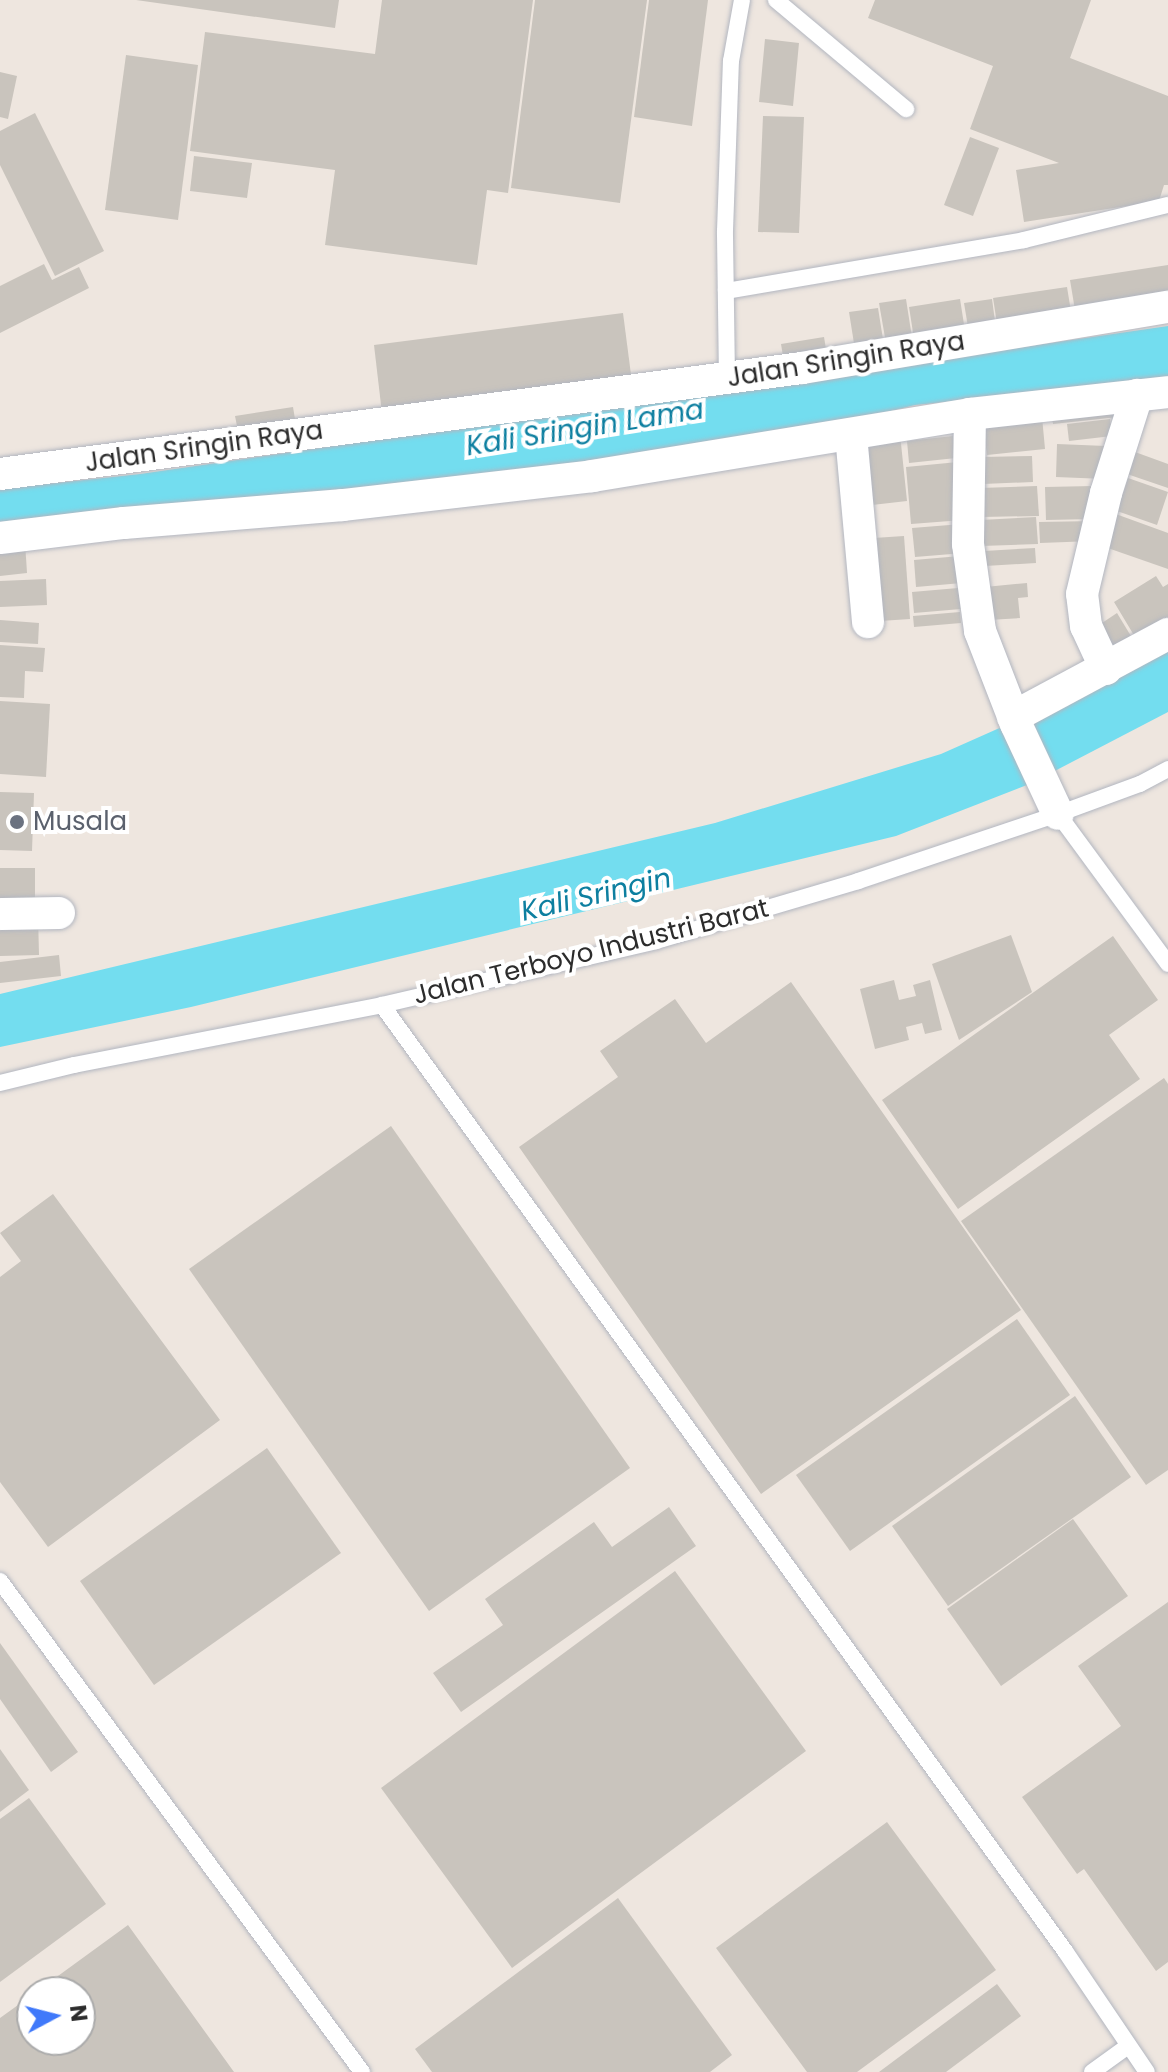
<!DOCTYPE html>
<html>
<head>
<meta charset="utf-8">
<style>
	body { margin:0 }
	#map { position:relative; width:1168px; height:2072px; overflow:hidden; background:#eee6df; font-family:Poppins,sans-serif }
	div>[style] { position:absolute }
	.water>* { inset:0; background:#73ddef }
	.building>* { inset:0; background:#c9c4bd }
	.roads { filter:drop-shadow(0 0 2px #b2b6c0) drop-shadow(0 0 2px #b2b6c0) }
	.service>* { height:16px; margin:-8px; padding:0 8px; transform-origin:8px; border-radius:8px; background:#fff }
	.minor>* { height:32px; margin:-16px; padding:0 16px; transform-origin:16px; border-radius:16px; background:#fff }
	.dots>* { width:22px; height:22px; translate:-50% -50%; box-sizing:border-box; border:4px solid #fff; border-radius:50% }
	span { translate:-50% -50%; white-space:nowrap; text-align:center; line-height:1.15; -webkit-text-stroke:8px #fff; paint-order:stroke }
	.street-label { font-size:26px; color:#2c2c2c }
	.worship-label { font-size:26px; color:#5b616d }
	.left { translate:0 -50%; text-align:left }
	.water-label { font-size:28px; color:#0d7fa0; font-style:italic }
	.north { position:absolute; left:16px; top:1976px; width:80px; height:80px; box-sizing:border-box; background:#fff; border:2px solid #ababab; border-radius:50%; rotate:83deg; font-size:22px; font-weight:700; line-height:32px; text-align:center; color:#2c2c2c }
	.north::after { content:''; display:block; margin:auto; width:28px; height:36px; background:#4079fa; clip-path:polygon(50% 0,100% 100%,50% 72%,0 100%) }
</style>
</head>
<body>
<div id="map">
	<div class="water">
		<div style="clip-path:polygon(1168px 326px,1168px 380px,915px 405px,807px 432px,473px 484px,0 523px,0 489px,140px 474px)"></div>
		<div style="clip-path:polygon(1168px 647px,1168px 712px,1047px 775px,1023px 718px)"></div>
		<div style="clip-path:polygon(1004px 726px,1032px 783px,896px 836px,191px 1007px,0 1047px,0 994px,715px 823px,941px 754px)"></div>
	</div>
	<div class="building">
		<div style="clip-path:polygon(136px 0,339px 0,335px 28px)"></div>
		<div style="clip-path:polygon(382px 0,533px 0,508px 193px,487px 190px,477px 265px,325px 245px,335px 170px,190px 151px,205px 32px,375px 54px)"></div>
		<div style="clip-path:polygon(535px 0,647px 0,620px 203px,511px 188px)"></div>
		<div style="clip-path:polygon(649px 0,708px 0,692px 126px,634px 117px)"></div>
		<div style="clip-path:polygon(875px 0,1091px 0,1070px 58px,1168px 96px,1168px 185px,1164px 185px,1159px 201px,1024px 222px,1016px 170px,1059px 163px,970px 129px,993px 66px,868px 18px)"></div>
		<div style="clip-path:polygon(765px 39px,799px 43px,793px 106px,759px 102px)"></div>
		<div style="clip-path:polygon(126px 55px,198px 65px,178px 220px,105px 210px)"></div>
		<div style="clip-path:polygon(0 72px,17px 76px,8px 119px,0 117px)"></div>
		<div style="clip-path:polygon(35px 113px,104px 251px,55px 276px,0 165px,0 131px)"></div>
		<div style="clip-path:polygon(763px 116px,804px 117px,799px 233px,758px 232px)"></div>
		<div style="clip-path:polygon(970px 137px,999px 148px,973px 216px,944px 205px)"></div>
		<div style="clip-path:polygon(194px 156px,252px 163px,247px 198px,190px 191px)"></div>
		<div style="clip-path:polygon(44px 264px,52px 280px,79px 267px,89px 288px,0 333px,0 286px)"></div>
		<div style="clip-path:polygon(1168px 265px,1168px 301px,1076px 316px,1070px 280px)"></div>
		<div style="clip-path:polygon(1067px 287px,1073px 324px,999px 336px,993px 298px)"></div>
		<div style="clip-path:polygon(906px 299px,913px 344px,887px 349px,879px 303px)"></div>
		<div style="clip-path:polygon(960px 299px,965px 331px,914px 339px,909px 307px)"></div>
		<div style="clip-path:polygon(992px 299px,996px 329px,969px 333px,964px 303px)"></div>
		<div style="clip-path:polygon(878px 308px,885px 352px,856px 356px,849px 312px)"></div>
		<div style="clip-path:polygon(623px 313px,633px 390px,383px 422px,374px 345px)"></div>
		<div style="clip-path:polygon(824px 337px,828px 361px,785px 368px,781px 344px)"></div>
		<div style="clip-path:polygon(1116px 402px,1118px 417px,1053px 424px,1051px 409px)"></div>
		<div style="clip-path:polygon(293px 407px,297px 431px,240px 441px,235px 416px)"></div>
		<div style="clip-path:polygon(1042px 417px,1045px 449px,987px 455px,983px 423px)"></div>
		<div style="clip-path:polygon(1110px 419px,1112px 436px,1069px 441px,1067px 424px)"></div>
		<div style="clip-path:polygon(900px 434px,907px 501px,872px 505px,865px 437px)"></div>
		<div style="clip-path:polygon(953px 436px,956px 458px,909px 463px,907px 441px)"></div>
		<div style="clip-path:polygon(1057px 444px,1106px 446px,1105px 479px,1056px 477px)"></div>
		<div style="clip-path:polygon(1135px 452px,1168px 464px,1168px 488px,1127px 474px)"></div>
		<div style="clip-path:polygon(1032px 456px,1033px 482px,983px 484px,982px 457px)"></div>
		<div style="clip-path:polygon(958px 462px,963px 520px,911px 524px,906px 467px)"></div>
		<div style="clip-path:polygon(1128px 478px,1168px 492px,1157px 525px,1117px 511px)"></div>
		<div style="clip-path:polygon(1037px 486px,1039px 516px,981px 517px,980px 488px)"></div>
		<div style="clip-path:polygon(1093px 486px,1093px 519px,1046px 520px,1045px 487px)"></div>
		<div style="clip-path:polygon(1113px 513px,1168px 533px,1168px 569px,1102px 546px)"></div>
		<div style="clip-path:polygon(1036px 517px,1038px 544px,981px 546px,981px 520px)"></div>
		<div style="clip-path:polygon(1096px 521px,1093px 541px,1040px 543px,1039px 522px)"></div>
		<div style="clip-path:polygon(962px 524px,964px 553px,915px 557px,912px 528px)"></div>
		<div style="clip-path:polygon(904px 536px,910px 619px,880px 621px,874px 538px)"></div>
		<div style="clip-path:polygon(25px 542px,27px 573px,0 576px,0 544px)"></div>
		<div style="clip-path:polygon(1035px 548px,1036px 563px,985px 566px,984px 551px)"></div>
		<div style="clip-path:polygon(960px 556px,962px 583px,916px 587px,914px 560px)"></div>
		<div style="clip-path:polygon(1156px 576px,1163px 587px,1168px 584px,1168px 630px,1141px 647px,1114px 602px)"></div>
		<div style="clip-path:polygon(46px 579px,47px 605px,0 607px,0 581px)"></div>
		<div style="clip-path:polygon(1027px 583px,1028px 597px,1018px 598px,1020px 618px,989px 620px,985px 587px)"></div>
		<div style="clip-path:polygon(958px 588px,961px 609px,914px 613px,912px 592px)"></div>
		<div style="clip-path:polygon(960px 612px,961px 623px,914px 627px,913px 616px)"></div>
		<div style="clip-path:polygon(1117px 613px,1137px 646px,1119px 657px,1099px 625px)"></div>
		<div style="clip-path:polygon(0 620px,39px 623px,38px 644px,0 642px)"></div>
		<div style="clip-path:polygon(0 645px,45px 648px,43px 672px,25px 671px,24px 698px,0 697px)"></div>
		<div style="clip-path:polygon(0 701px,50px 704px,46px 777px,0 774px)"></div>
		<div style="clip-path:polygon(0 792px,34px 793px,32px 851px,0 850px)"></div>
		<div style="clip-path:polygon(0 868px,35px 868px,35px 908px,0 907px)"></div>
		<div style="clip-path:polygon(38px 915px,39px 955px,0 956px,0 917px)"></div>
		<div style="clip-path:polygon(1011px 935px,1032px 992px,959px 1040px,932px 964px)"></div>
		<div style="clip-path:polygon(1113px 936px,1158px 1000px,1109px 1035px,1140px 1079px,958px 1209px,882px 1100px)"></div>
		<div style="clip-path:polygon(59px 955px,61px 976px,0 983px,0 962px)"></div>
		<div style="clip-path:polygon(894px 980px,899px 1000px,916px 996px,913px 985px,930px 980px,942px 1030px,925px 1034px,922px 1023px,906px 1027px,909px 1040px,875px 1049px,860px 989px)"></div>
		<div style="clip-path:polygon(791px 982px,1021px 1310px,761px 1494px,519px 1147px,618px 1077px,600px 1051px,675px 999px,706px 1043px)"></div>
		<div style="clip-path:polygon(1164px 1078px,1168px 1084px,1168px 1470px,1146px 1485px,961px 1221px)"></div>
		<div style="clip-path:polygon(391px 1126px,630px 1468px,429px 1611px,189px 1269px)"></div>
		<div style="clip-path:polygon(53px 1194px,220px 1420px,48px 1547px,0 1482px,0 1277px,21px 1261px,0 1233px)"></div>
		<div style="clip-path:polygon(1017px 1319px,1070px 1395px,850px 1551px,796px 1475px)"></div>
		<div style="clip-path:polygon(1075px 1396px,1131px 1477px,948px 1606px,892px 1526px)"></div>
		<div style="clip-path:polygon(267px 1448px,341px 1553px,154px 1685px,80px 1581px)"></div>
		<div style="clip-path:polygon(669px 1507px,696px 1546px,461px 1712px,433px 1673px,503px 1625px,485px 1599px,594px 1522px,612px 1547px)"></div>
		<div style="clip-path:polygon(1073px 1519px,1128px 1596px,1001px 1686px,947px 1609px)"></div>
		<div style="clip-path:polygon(675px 1571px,806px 1751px,512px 1968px,381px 1788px)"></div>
		<div style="clip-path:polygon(1168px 1602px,1168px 1962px,1156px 1971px,1084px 1869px,1077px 1874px,1022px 1797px,1121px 1726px,1078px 1666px)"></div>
		<div style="clip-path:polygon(0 1643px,78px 1752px,51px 1772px,0 1699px)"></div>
		<div style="clip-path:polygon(0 1749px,29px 1790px,0 1812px)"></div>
		<div style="clip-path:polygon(29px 1798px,106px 1904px,0 1982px,0 1819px)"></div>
		<div style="clip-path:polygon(887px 1822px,996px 1970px,857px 2072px,807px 2072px,716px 1948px)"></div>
		<div style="clip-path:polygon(618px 1898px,732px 2055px,710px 2072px,432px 2072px,415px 2049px)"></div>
		<div style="clip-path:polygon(128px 1925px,234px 2072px,0 2072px,0 2018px,32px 1995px,32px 2040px,80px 2040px,80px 1992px,36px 1992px)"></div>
		<div style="clip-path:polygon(997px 1984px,1021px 2016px,946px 2072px,879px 2072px)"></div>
	</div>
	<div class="roads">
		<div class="service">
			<div style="left:776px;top:0;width:170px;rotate:40deg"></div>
			<div style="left:726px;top:291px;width:302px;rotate:-9.7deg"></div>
			<div style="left:1024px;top:240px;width:148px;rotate:-13.7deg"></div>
			<div style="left:727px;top:379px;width:148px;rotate:-90.8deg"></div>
			<div style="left:725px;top:231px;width:170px;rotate:-88deg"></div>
			<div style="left:731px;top:61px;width:62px;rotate:-79.8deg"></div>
			<div style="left:1058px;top:814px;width:186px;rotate:53.7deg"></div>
			<div style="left:382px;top:1005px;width:1167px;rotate:54.17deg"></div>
			<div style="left:1065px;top:1951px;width:146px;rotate:55.9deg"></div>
			<div style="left:0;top:1083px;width:76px;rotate:-13.7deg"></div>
			<div style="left:74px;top:1065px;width:314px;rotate:-11deg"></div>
			<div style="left:382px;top:1005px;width:281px;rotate:-13.1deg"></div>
			<div style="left:656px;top:941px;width:211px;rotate:-16.5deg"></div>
			<div style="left:858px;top:881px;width:211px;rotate:-18.5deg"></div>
			<div style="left:1058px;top:814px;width:87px;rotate:-20.1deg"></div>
			<div style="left:1140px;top:784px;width:32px;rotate:-28deg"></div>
			<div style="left:0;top:1581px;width:610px;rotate:53.6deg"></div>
			<div style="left:1092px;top:2072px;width:44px;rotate:-35.8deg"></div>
		</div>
		<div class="minor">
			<div style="left:970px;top:414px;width:130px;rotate:90.9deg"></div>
			<div style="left:968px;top:544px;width:88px;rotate:82.1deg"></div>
			<div style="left:980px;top:631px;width:100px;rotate:68.8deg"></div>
			<div style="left:1016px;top:724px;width:99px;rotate:65deg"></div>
			<div style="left:851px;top:435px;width:188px;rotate:84.8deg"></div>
			<div style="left:0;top:474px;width:809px;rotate:-7.53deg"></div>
			<div style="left:802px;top:368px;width:371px;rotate:-9.5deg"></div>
			<div style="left:0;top:538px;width:125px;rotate:-6.9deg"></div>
			<div style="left:124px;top:523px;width:220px;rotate:-4.7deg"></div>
			<div style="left:343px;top:505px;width:251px;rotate:-6.6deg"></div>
			<div style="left:592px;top:476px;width:383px;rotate:-9.3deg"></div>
			<div style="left:970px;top:414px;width:199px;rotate:-6.3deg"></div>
			<div style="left:1106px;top:669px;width:47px;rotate:-114.9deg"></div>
			<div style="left:1086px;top:626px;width:32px;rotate:-97deg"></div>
			<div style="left:1082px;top:594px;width:104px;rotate:-76.6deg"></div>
			<div style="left:1106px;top:493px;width:103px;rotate:-72.4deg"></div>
			<div style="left:1013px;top:717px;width:176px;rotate:-28.2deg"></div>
			<div style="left:0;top:914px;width:59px;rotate:-1deg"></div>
		</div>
	</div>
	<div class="dots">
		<div style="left:17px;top:822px;background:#6b7280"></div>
	</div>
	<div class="street-label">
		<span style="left:846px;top:360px;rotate:-9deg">Jalan Sringin Raya</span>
		<span style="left:204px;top:447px;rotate:-8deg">Jalan Sringin Raya</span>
		<span style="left:591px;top:952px;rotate:-14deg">Jalan Terboyo Industri Barat</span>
	</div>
	<div class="worship-label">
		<span class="left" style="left:33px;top:822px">Musala</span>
	</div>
	<div class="water-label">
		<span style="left:585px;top:428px;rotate:-9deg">Kali Sringin Lama</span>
		<span style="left:596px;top:895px;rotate:-13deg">Kali Sringin</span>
	</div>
	<div class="north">N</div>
</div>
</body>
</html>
